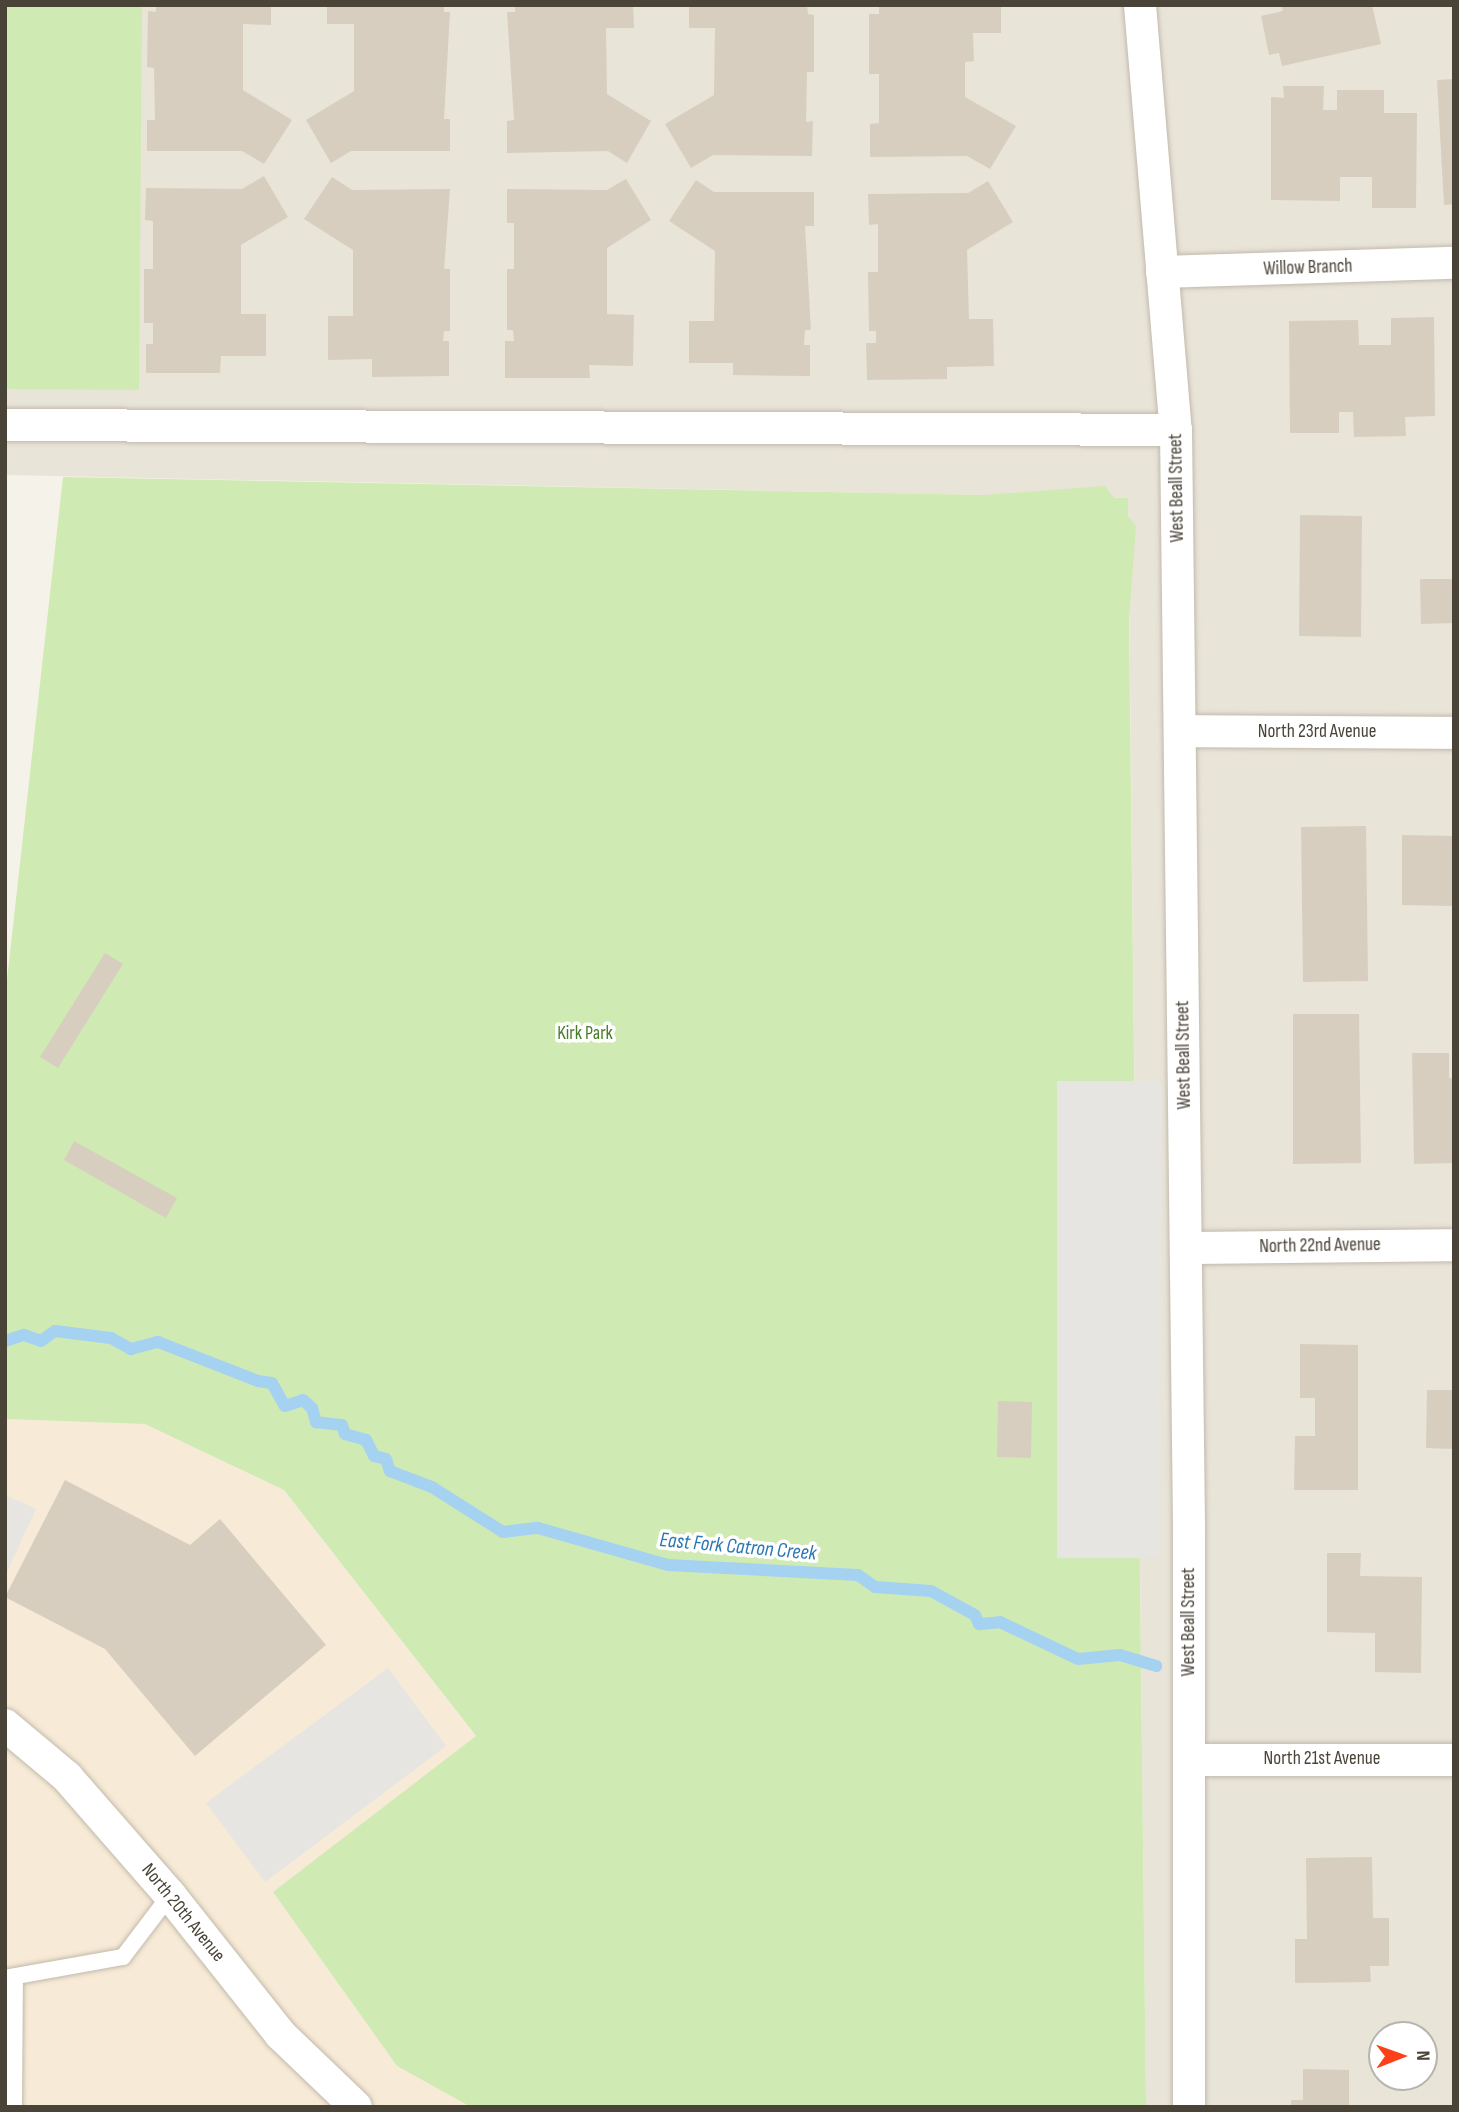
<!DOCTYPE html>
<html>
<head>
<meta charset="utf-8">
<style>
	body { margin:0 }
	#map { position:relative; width:1459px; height:2112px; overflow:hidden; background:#f5f2ea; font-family:"Sofia Sans Condensed",sans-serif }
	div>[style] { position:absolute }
	.residential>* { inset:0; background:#e9e4d8 }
	.commercial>* { inset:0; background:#f7ead6 }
	.green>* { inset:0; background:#d0eab3 }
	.parking>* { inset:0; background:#e7e5e2 }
	.stream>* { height:12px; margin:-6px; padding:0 6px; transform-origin:6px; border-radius:6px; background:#a6d2f2 }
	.building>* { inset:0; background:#d7cebf }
	.roads { filter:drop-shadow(0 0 2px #c1baac) drop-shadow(0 0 2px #c1baac) }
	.lane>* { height:16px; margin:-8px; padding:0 8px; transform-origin:8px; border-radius:8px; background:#fff }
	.street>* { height:32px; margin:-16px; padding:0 16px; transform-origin:16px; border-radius:16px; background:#fff }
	span { translate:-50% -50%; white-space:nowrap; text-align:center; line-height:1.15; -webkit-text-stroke:7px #fff; paint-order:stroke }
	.street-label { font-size:19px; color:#4a4338 }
	.park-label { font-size:19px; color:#477e29 }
	.water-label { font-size:21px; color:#2c77b2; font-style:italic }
	.frame { position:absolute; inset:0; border:7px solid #4a4338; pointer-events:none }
	.north { position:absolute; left:1368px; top:2021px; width:70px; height:70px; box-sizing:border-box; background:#fff; border:2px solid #b7b4af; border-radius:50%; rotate:89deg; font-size:19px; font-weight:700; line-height:28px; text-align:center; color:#4a4338 }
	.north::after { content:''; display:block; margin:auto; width:24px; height:32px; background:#fe4019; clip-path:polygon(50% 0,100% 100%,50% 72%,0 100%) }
</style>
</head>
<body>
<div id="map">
	<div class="residential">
		<div style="clip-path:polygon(evenodd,5px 5px,1454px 5px,1454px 2107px,1146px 2107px,1128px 498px,5px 475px,5px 5px,1382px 2035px,1424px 2035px,1424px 2077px,1382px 2077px,1382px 2035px)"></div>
	</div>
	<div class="commercial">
		<div style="clip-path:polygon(5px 1419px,145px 1424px,284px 1490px,476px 1737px,273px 1892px,397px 2066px,471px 2107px,5px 2107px)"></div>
	</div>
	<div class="green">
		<div style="clip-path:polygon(5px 5px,142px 5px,139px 390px,5px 389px)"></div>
		<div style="clip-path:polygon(63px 477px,985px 495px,1105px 486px,1114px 498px,1128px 498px,1128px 516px,1136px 526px,1129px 619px,1146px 2107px,471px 2107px,397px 2066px,273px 1892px,476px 1736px,284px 1490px,145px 1424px,5px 1419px,5px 998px)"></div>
	</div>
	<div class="parking">
		<div style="clip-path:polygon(1057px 1081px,1161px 1081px,1160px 1558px,1057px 1558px)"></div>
		<div style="clip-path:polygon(5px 1495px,36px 1509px,5px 1576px)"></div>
		<div style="clip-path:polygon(388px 1668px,446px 1746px,265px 1882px,206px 1803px)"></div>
	</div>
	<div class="stream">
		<div style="left:5px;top:1341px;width:20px;rotate:-18deg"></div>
		<div style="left:24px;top:1335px;width:18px;rotate:19deg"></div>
		<div style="left:41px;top:1341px;width:17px;rotate:-36deg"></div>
		<div style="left:55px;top:1331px;width:56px;rotate:7.1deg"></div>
		<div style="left:111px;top:1338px;width:23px;rotate:29deg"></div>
		<div style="left:131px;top:1349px;width:28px;rotate:-15deg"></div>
		<div style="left:158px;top:1342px;width:107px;rotate:21.3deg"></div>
		<div style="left:258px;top:1381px;width:14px;rotate:8deg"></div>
		<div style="left:272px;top:1383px;width:26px;rotate:61deg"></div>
		<div style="left:285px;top:1406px;width:19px;rotate:-18deg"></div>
		<div style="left:303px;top:1400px;width:12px;rotate:42deg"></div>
		<div style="left:312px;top:1408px;width:15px;rotate:74deg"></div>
		<div style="left:316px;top:1422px;width:26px;rotate:7deg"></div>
		<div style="left:342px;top:1425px;width:9px;rotate:72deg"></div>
		<div style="left:345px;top:1434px;width:22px;rotate:16deg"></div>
		<div style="left:366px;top:1440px;width:18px;rotate:63deg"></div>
		<div style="left:374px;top:1456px;width:12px;rotate:14deg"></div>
		<div style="left:386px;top:1459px;width:13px;rotate:72deg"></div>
		<div style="left:390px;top:1471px;width:45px;rotate:20.9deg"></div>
		<div style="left:432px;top:1487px;width:84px;rotate:32.4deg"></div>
		<div style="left:503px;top:1532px;width:35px;rotate:-7deg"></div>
		<div style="left:538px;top:1528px;width:135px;rotate:15.9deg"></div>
		<div style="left:668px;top:1565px;width:190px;rotate:3deg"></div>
		<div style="left:858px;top:1575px;width:21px;rotate:35deg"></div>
		<div style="left:875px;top:1587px;width:56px;rotate:4.1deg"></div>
		<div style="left:931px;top:1591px;width:50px;rotate:28.6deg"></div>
		<div style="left:975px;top:1615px;width:10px;rotate:66deg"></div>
		<div style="left:979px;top:1624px;width:21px;rotate:-5deg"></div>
		<div style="left:1000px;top:1622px;width:86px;rotate:25.4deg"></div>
		<div style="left:1078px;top:1659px;width:42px;rotate:-5.4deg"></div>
		<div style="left:1120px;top:1655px;width:38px;rotate:17deg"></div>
	</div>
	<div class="building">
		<div style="clip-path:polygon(156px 5px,271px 5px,271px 25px,243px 24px,243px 90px,292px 120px,264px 164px,242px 151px,147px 151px,147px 120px,155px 120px,154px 68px,147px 67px,148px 11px,156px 12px)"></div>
		<div style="clip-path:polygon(327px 5px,444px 5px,444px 12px,450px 12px,444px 119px,450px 119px,450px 151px,351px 151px,331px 163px,306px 120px,354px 91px,354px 24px,327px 24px)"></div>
		<div style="clip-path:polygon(515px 5px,633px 5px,634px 28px,606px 28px,607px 94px,651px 121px,627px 163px,608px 151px,507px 153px,507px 121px,514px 120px,507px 12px,515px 12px)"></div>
		<div style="clip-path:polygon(689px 5px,807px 5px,808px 14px,814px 15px,814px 72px,807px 72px,806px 122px,813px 121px,812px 156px,713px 155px,691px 168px,665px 124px,714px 95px,715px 28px,689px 28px)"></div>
		<div style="clip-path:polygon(879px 5px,1001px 5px,1001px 33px,973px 33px,974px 61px,965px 62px,965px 97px,1016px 126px,990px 169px,967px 156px,870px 157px,870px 124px,879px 123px,879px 74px,869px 74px,869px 14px,879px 14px)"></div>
		<div style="clip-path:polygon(1281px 5px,1372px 5px,1381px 44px,1282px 66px,1279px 53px,1269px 55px,1261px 16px,1283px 11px)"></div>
		<div style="clip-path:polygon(1454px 79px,1454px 204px,1444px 205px,1437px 80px)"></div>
		<div style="clip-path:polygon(1283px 86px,1324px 86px,1323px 110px,1337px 110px,1337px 90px,1384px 90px,1384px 113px,1417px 113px,1416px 208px,1372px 208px,1372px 177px,1340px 177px,1340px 201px,1271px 200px,1271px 97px,1284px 98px)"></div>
		<div style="clip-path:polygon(264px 176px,288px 217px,241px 245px,241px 314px,266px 314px,266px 356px,221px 356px,220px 373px,146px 373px,146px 344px,153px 344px,153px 323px,144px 323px,144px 269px,153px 269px,153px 221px,145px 220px,146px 188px,242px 189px)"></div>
		<div style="clip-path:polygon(332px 177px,352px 190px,450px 189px,444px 269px,450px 269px,450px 331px,444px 331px,443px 341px,449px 341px,449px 376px,372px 377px,372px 359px,328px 360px,328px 316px,353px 316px,353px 250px,304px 219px)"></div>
		<div style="clip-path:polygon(626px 179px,651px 220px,607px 248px,607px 314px,634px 315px,633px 366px,589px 365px,590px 378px,505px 378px,505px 341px,514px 341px,513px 330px,507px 330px,507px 269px,514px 269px,514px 223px,507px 223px,507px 189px,607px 190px)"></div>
		<div style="clip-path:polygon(696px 180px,714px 192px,814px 192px,814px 226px,805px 226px,811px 330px,805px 330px,804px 345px,810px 345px,810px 376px,733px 375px,733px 363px,689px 363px,689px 321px,714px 321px,715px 251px,669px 221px)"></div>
		<div style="clip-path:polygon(988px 181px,1013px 222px,967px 250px,969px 319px,993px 319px,994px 366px,947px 367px,947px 379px,867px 380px,866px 343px,876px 343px,876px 331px,869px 331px,868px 272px,878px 272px,878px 224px,869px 225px,868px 194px,968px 193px)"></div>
		<div style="clip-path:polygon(1434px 317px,1435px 416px,1405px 417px,1406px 436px,1354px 437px,1353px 412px,1339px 412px,1339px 433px,1290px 433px,1289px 321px,1358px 320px,1359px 345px,1391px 345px,1391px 318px)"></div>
		<div style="clip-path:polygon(1300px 515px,1362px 516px,1361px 637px,1299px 636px)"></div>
		<div style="clip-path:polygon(1420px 579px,1454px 579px,1454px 623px,1421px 624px)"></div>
		<div style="clip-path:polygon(1366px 826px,1368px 981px,1303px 982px,1301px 827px)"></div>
		<div style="clip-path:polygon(1402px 835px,1454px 836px,1454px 906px,1402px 905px)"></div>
		<div style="clip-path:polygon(105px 953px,123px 964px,58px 1068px,40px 1057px)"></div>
		<div style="clip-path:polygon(1293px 1014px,1359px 1014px,1361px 1163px,1293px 1164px)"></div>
		<div style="clip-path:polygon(1412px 1053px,1449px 1053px,1449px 1078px,1454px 1078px,1454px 1163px,1414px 1164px)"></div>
		<div style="clip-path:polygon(74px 1141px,177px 1198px,166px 1218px,64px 1160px)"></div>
		<div style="clip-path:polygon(1300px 1344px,1358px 1345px,1358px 1490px,1294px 1490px,1295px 1436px,1315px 1436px,1315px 1398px,1300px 1398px)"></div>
		<div style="clip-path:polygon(1427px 1390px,1454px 1390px,1454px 1449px,1426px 1448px)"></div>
		<div style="clip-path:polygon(998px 1401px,1032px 1402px,1031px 1458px,997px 1457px)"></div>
		<div style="clip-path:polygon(65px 1480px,190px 1545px,220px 1519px,326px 1645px,195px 1756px,105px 1649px,5px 1597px)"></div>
		<div style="clip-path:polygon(1327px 1553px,1361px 1553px,1360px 1576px,1422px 1577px,1421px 1673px,1375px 1672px,1375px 1633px,1327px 1632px)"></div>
		<div style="clip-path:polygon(1372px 1857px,1373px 1918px,1389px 1918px,1389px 1966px,1370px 1966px,1371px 1982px,1295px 1983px,1295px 1939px,1307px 1939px,1306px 1858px)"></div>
		<div style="clip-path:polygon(1303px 2069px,1349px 2070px,1349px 2107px,1291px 2107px,1291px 2100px,1303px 2100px)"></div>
	</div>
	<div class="roads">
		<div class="lane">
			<div style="left:5px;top:1978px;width:120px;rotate:-10.1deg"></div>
			<div style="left:123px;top:1957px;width:78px;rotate:-52.8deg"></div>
			<div style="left:14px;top:2107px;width:129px;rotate:-89.6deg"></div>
		</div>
		<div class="street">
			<div style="left:1140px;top:5px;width:427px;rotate:85.2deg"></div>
			<div style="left:1176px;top:430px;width:1101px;rotate:89.32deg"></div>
			<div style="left:1189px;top:1531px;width:576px;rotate:90deg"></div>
			<div style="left:1162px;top:272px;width:292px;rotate:-1.8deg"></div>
			<div style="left:5px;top:425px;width:1171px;rotate:0.24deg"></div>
			<div style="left:1180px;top:731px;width:274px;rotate:0.4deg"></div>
			<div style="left:1186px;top:1248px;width:268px;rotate:-0.6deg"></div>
			<div style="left:5px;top:1725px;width:81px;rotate:40deg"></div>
			<div style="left:67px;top:1777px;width:157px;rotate:48.9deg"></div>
			<div style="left:170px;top:1895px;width:177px;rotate:51.6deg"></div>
			<div style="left:280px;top:2034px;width:105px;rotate:43.8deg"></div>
			<div style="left:1190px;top:1760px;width:264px"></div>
		</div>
	</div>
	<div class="street-label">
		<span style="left:1308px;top:268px;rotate:-2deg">Willow Branch</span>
		<span style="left:1177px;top:488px;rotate:-91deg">West Beall Street</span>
		<span style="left:1317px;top:732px">North 23rd Avenue</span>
		<span style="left:1184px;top:1055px;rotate:-91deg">West Beall Street</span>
		<span style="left:1320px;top:1246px;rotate:-1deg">North 22nd Avenue</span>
		<span style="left:1189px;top:1622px;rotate:-90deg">West Beall Street</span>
		<span style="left:1322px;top:1759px">North 21st Avenue</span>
		<span style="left:183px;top:1913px;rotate:51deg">North 20th Avenue</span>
	</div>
	<div class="park-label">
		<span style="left:585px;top:1034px">Kirk Park</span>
	</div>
	<div class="water-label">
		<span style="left:738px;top:1547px;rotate:5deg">East Fork Catron Creek</span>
	</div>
	<div class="frame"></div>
	<div class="north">N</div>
</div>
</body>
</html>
